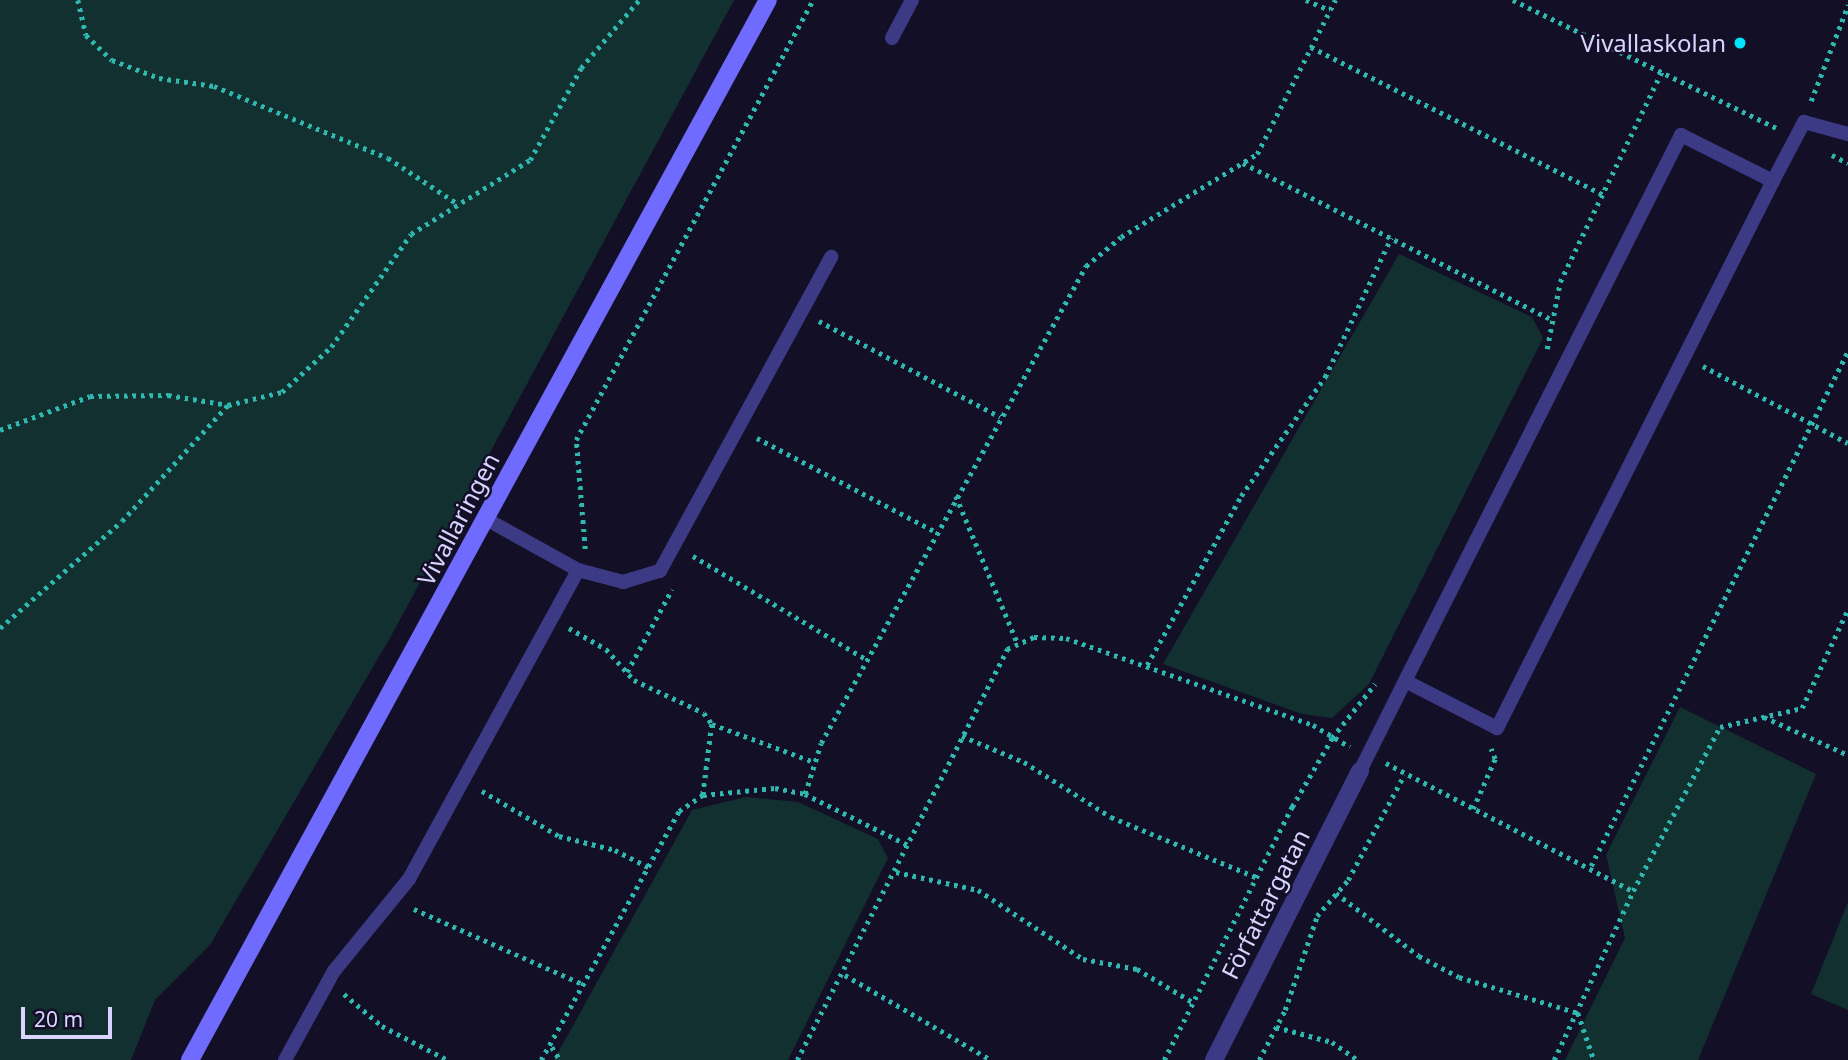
<!DOCTYPE html>
<html>
<head>
<meta charset="utf-8">
<style>
	body { margin:0 }
	#map { position:relative; width:1848px; height:1060px; overflow:hidden; background:#130f26; font-family:"Noto Sans",sans-serif }
	div>[style] { position:absolute }
	.green>* { inset:0; background:#12302f }
	.path>* { height:4.5px; margin-top:-2.25px; transform-origin:0; background:repeating-linear-gradient(90deg,#2fb8b0 0 3.5px,transparent 0 8.5px) }
	.lane>* { height:14px; margin:-7px; padding:0 7px; transform-origin:7px; border-radius:7px; background:#3d3a85 }
	.street>* { height:18px; margin:-9px; padding:0 9px; transform-origin:9px; border-radius:9px; background:#3d3a85 }
	.secondary>* { height:18px; margin:-9px; padding:0 9px; transform-origin:9px; border-radius:9px; background:#6f6bff }
	.dots>* { width:19px; height:19px; translate:-50% -50%; box-sizing:border-box; border:4px solid #130f26; border-radius:50% }
	span { translate:-50% -50%; white-space:nowrap; text-align:center; line-height:1.15; -webkit-text-stroke:5px #130f26; paint-order:stroke }
	.poi-label { font-size:24px; color:#d9d4ff }
	.right { translate:-100% -50%; text-align:right }
	.street-label { font-size:24px; color:#d9d4ff }
	.scale { position:absolute; left:21px; top:1007px; width:91px; height:32px; box-sizing:border-box; border:4px solid #d9d4ff; border-top:0; padding-left:9px; font-size:21px; line-height:24px; white-space:nowrap; color:#d9d4ff; -webkit-text-stroke:5px #130f26; paint-order:stroke }
</style>
</head>
<body>
<div id="map">
	<div class="green">
		<div style="clip-path:polygon(0 0,734px 0,390px 638px,210px 945px,155px 1000px,131px 1060px,0 1060px)"></div>
		<div style="clip-path:polygon(1399px 254px,1532px 317px,1543px 338px,1369px 684px,1332px 718px,1302px 714px,1163px 664px)"></div>
		<div style="clip-path:polygon(1680px 707px,1816px 774px,1698px 1060px,1565px 1060px,1625px 938px,1606px 855px)"></div>
		<div style="clip-path:polygon(746px 797px,798px 802px,878px 839px,888px 858px,788px 1060px,554px 1060px,692px 810px)"></div>
		<div style="clip-path:polygon(1848px 902px,1848px 1010px,1811px 994px)"></div>
	</div>
	<div class="path">
		<div style="left:78px;top:0;width:36px;rotate:77deg"></div>
		<div style="left:86px;top:35px;width:36px;rotate:44deg"></div>
		<div style="left:112px;top:60px;width:50px;rotate:21deg"></div>
		<div style="left:159px;top:78px;width:56px;rotate:8.3deg"></div>
		<div style="left:214px;top:86px;width:188px;rotate:22.5deg"></div>
		<div style="left:388px;top:158px;width:84px;rotate:33.3deg"></div>
		<div style="left:1306px;top:0;width:26px;rotate:23deg"></div>
		<div style="left:1513px;top:0;width:293px;rotate:25.9deg"></div>
		<div style="left:1311px;top:47px;width:328px;rotate:26.8deg"></div>
		<div style="left:1811px;top:101px;width:103px;rotate:-68.9deg"></div>
		<div style="left:1832px;top:155px;width:18px;rotate:27deg"></div>
		<div style="left:1243px;top:163px;width:345px;rotate:26.9deg"></div>
		<div style="left:819px;top:321px;width:205px;rotate:27.9deg"></div>
		<div style="left:1547px;top:349px;width:68px;rotate:-79deg"></div>
		<div style="left:1560px;top:282px;width:234px;rotate:-64.2deg"></div>
		<div style="left:1703px;top:366px;width:164px;rotate:28deg"></div>
		<div style="left:0;top:430px;width:96px;rotate:-20.7deg"></div>
		<div style="left:90px;top:396px;width:78px;rotate:-0.7deg"></div>
		<div style="left:168px;top:395px;width:61px;rotate:9.5deg"></div>
		<div style="left:228px;top:405px;width:56px;rotate:-13.5deg"></div>
		<div style="left:282px;top:392px;width:67px;rotate:-42.6deg"></div>
		<div style="left:331px;top:347px;width:138px;rotate:-54.7deg"></div>
		<div style="left:411px;top:234px;width:140px;rotate:-31.9deg"></div>
		<div style="left:530px;top:160px;width:105px;rotate:-61deg"></div>
		<div style="left:581px;top:68px;width:89px;rotate:-49.5deg"></div>
		<div style="left:757px;top:438px;width:202px;rotate:27.7deg"></div>
		<div style="left:956px;top:496px;width:160px;rotate:67.3deg"></div>
		<div style="left:585px;top:549px;width:109px;rotate:-94.7deg"></div>
		<div style="left:576px;top:440px;width:500px;rotate:-61.7deg"></div>
		<div style="left:693px;top:556px;width:201px;rotate:30.8deg"></div>
		<div style="left:0;top:628px;width:162px;rotate:-41.3deg"></div>
		<div style="left:122px;top:521px;width:157px;rotate:-47.6deg"></div>
		<div style="left:569px;top:628px;width:43px;rotate:29.6deg"></div>
		<div style="left:606px;top:649px;width:42px;rotate:47.9deg"></div>
		<div style="left:634px;top:680px;width:77px;rotate:25.2deg"></div>
		<div style="left:704px;top:713px;width:14px;rotate:54deg"></div>
		<div style="left:712px;top:724px;width:72px;rotate:97.2deg"></div>
		<div style="left:1147px;top:665px;width:193px;rotate:-60.9deg"></div>
		<div style="left:1241px;top:496px;width:146px;rotate:-54.8deg"></div>
		<div style="left:1325px;top:377px;width:154px;rotate:-64.6deg"></div>
		<div style="left:627px;top:672px;width:94px;rotate:-61.5deg"></div>
		<div style="left:1764px;top:717px;width:92px;rotate:24.3deg"></div>
		<div style="left:712px;top:724px;width:109px;rotate:20.4deg"></div>
		<div style="left:962px;top:736px;width:67px;rotate:22.8deg"></div>
		<div style="left:1024px;top:762px;width:103px;rotate:32.3deg"></div>
		<div style="left:1111px;top:817px;width:159px;rotate:22.5deg"></div>
		<div style="left:1386px;top:763px;width:278px;rotate:27.4deg"></div>
		<div style="left:482px;top:791px;width:89px;rotate:30.3deg"></div>
		<div style="left:559px;top:836px;width:58px;rotate:14deg"></div>
		<div style="left:615px;top:850px;width:38px;rotate:27deg"></div>
		<div style="left:805px;top:794px;width:53px;rotate:-72.6deg"></div>
		<div style="left:821px;top:743px;width:546px;rotate:-60.95deg"></div>
		<div style="left:1086px;top:266px;width:45px;rotate:-39.6deg"></div>
		<div style="left:1121px;top:237px;width:159px;rotate:-31.4deg"></div>
		<div style="left:1257px;top:154px;width:173px;rotate:-63.1deg"></div>
		<div style="left:1473px;top:809px;width:55px;rotate:-66.3deg"></div>
		<div style="left:1495px;top:759px;width:11px;rotate:-112deg"></div>
		<div style="left:1591px;top:866px;width:576px;rotate:-63.48deg"></div>
		<div style="left:896px;top:872px;width:84px;rotate:12.4deg"></div>
		<div style="left:978px;top:890px;width:126px;rotate:33.3deg"></div>
		<div style="left:1083px;top:959px;width:55px;rotate:10.5deg"></div>
		<div style="left:1137px;top:969px;width:66px;rotate:30.8deg"></div>
		<div style="left:1336px;top:893px;width:104px;rotate:37.2deg"></div>
		<div style="left:1419px;top:956px;width:45px;rotate:27.7deg"></div>
		<div style="left:1459px;top:977px;width:124px;rotate:16.8deg"></div>
		<div style="left:1578px;top:1013px;width:50px;rotate:71.2deg"></div>
		<div style="left:414px;top:909px;width:187px;rotate:24deg"></div>
		<div style="left:845px;top:975px;width:169px;rotate:30.2deg"></div>
		<div style="left:344px;top:994px;width:50px;rotate:40.1deg"></div>
		<div style="left:382px;top:1026px;width:74px;rotate:27.3deg"></div>
		<div style="left:1276px;top:1027px;width:58px;rotate:15deg"></div>
		<div style="left:1332px;top:1042px;width:32px;rotate:35deg"></div>
		<div style="left:552px;top:1047px;width:15px;rotate:58deg"></div>
		<div style="left:541px;top:1060px;width:285px;rotate:-61deg"></div>
		<div style="left:679px;top:811px;width:29px;rotate:-34deg"></div>
		<div style="left:703px;top:795px;width:72px;rotate:-5.6deg"></div>
		<div style="left:775px;top:788px;width:31px;rotate:11deg"></div>
		<div style="left:805px;top:794px;width:115px;rotate:26.3deg"></div>
		<div style="left:797px;top:1060px;width:462px;rotate:-62.9deg"></div>
		<div style="left:1007px;top:649px;width:30px;rotate:-24deg"></div>
		<div style="left:1034px;top:637px;width:32px;rotate:2deg"></div>
		<div style="left:1066px;top:638px;width:262px;rotate:19.4deg"></div>
		<div style="left:1313px;top:725px;width:43px;rotate:30.7deg"></div>
		<div style="left:1164px;top:1060px;width:284px;rotate:-63.2deg"></div>
		<div style="left:1292px;top:807px;width:80px;rotate:-59.9deg"></div>
		<div style="left:1332px;top:738px;width:69px;rotate:-51.5deg"></div>
		<div style="left:1259px;top:1060px;width:56px;rotate:-62.5deg"></div>
		<div style="left:1285px;top:1010px;width:99px;rotate:-71.2deg"></div>
		<div style="left:1317px;top:916px;width:48px;rotate:-49.3deg"></div>
		<div style="left:1348px;top:880px;width:119px;rotate:-61.9deg"></div>
		<div style="left:1554px;top:1060px;width:187px;rotate:-64.9deg"></div>
		<div style="left:1633px;top:891px;width:186px;rotate:-62.1deg"></div>
		<div style="left:1720px;top:727px;width:84px;rotate:-13deg"></div>
		<div style="left:1802px;top:708px;width:109px;rotate:-65.1deg"></div>
	</div>
	<div class="lane">
		<div style="left:892px;top:38px;width:43px;rotate:-62.2deg"></div>
		<div style="left:1773px;top:181px;width:67px;rotate:-62.3deg"></div>
		<div style="left:1804px;top:122px;width:46px;rotate:15.3deg"></div>
		<div style="left:486px;top:519px;width:105px;rotate:29deg"></div>
		<div style="left:578px;top:570px;width:47px;rotate:14.9deg"></div>
		<div style="left:623px;top:582px;width:39px;rotate:-17deg"></div>
		<div style="left:660px;top:571px;width:358px;rotate:-61.4deg"></div>
		<div style="left:1360px;top:771px;width:101px;rotate:-63.4deg"></div>
		<div style="left:1405px;top:681px;width:612px;rotate:-63.18deg"></div>
		<div style="left:1681px;top:135px;width:103px;rotate:26.6deg"></div>
		<div style="left:1773px;top:181px;width:613px;rotate:116.77deg"></div>
		<div style="left:1497px;top:728px;width:103px;rotate:-152.9deg"></div>
		<div style="left:285px;top:1060px;width:102px;rotate:-61.2deg"></div>
		<div style="left:334px;top:971px;width:119px;rotate:-50.8deg"></div>
		<div style="left:409px;top:879px;width:352px;rotate:-61.3deg"></div>
	</div>
	<div class="street">
		<div style="left:1214px;top:1060px;width:324px;rotate:-63.2deg"></div>
	</div>
	<div class="secondary">
		<div style="left:190px;top:1060px;width:1207px;rotate:-61.4deg"></div>
	</div>
	<div class="dots">
		<div style="left:1740px;top:43px;background:#00e5ff"></div>
	</div>
	<div class="poi-label">
		<span class="right" style="left:1726px;top:43px">Vivallaskolan</span>
	</div>
	<div class="street-label">
		<span style="left:458px;top:519px;rotate:-62deg">Vivallaringen</span>
		<span style="left:1265px;top:904px;rotate:-63deg">Författargatan</span>
	</div>
	<div class="scale">20 m</div>
</div>
</body>
</html>
